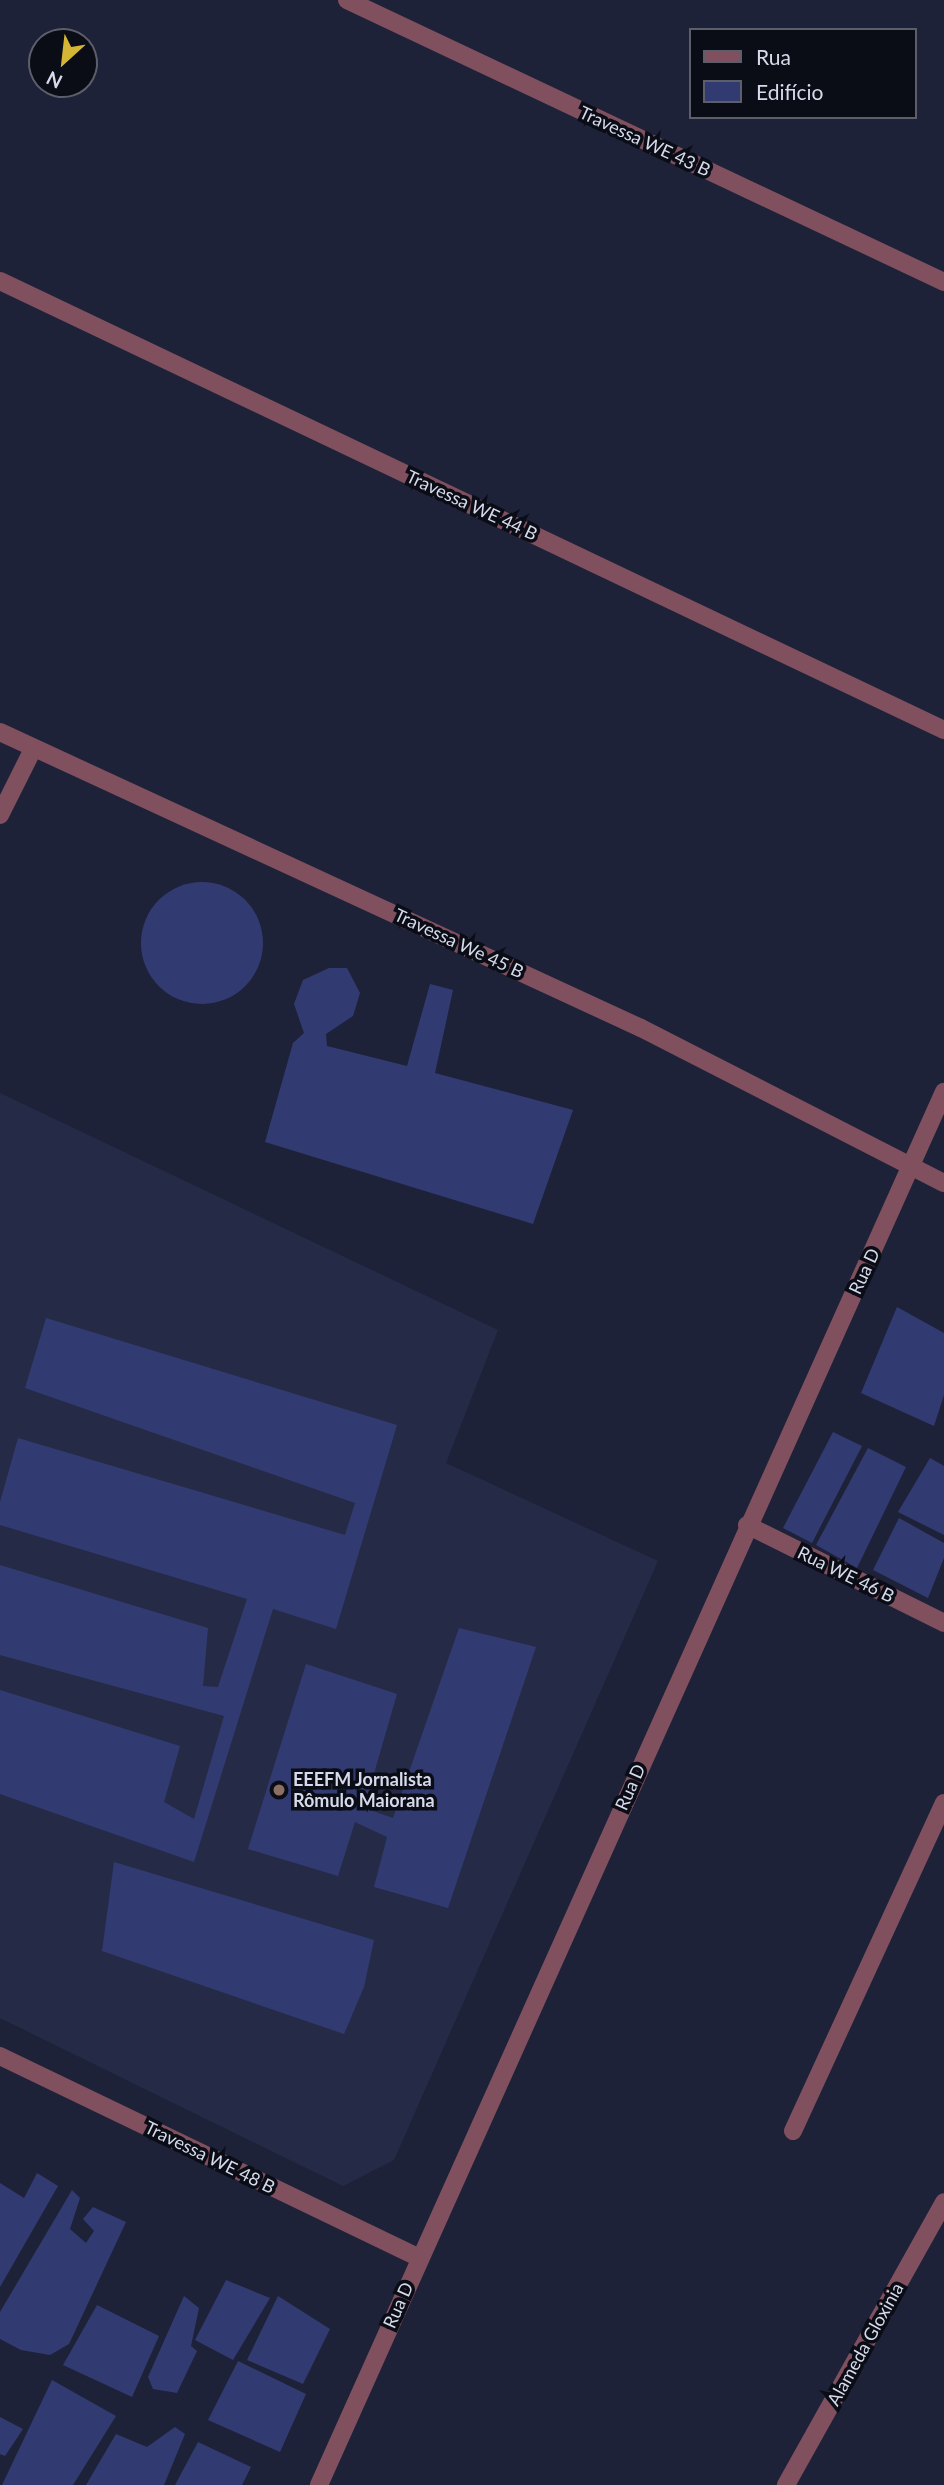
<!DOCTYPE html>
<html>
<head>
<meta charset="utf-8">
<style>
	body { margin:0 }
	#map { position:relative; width:944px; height:2485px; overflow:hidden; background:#1d2239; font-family:Lato,sans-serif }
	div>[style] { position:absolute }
	.built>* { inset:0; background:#252b47 }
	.building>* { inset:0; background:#323b71 }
	.round { border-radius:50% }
	.minor>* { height:18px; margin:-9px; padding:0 9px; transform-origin:9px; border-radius:9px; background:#81505e }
	.dots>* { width:19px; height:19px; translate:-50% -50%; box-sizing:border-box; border:4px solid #0a0c16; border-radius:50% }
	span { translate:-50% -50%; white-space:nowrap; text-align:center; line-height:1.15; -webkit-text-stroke:7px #0a0c16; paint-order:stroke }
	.street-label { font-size:18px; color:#d6daea }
	.poi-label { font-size:18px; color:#d6daea; font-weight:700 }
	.left { translate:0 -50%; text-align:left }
	.legend { position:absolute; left:689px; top:28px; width:228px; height:91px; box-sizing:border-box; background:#0a0c16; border:2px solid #5c5e6b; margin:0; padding:9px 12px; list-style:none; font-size:21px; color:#d6daea }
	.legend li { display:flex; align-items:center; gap:14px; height:35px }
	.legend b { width:35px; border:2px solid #5c5e6b }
	.north { position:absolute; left:28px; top:28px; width:70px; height:70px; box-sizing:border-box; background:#0a0c16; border:2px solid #5c5e6b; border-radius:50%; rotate:207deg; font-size:19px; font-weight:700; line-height:28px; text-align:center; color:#d6daea }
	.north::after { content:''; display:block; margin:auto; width:24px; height:32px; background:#d5b534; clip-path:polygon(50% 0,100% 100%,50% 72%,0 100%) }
</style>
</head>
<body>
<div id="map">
	<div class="built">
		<div style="clip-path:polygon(0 1093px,498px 1330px,446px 1463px,658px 1561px,394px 2160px,343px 2186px,0 2018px)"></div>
	</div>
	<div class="building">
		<div class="round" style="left:141px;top:882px;width:122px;height:122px"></div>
		<div style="clip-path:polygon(329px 968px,347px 968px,360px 993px,353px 1016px,326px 1034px,327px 1046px,407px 1066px,430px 984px,453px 990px,435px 1073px,573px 1110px,533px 1224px,265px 1142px,293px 1043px,304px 1033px,294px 1004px,303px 980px)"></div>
		<div style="clip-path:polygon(897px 1307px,944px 1333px,944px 1395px,934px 1426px,861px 1393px)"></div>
		<div style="clip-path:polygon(46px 1318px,397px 1425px,336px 1629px,273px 1609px,194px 1862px,0 1794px,0 1690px,180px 1746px,164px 1802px,194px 1819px,224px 1716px,0 1655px,0 1565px,208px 1628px,203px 1686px,218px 1687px,247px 1599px,0 1525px,0 1502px,18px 1438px,345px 1535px,355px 1503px,25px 1388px)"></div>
		<div style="clip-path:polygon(833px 1432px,862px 1446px,812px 1543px,783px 1528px)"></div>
		<div style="clip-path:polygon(868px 1448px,906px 1467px,857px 1568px,816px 1545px)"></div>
		<div style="clip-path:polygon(930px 1458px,944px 1466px,944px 1535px,898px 1512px)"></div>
		<div style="clip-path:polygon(899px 1518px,944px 1543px,944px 1558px,928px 1598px,873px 1570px)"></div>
		<div style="clip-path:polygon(459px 1628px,536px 1647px,448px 1908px,374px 1887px,387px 1837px,355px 1822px,338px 1876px,248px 1849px,306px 1664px,397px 1694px,364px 1808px,393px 1818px)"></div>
		<div style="clip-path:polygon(114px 1862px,374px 1940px,364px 1987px,344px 2034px,102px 1951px)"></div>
		<div style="clip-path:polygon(37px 2173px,58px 2186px,0 2287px,0 2183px,24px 2198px)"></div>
		<div style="clip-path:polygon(72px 2190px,80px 2198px,70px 2229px,86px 2243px,94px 2231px,83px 2219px,93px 2207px,126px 2222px,69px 2344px,50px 2355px,21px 2350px,0 2339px,0 2312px)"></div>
		<div style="clip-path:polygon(226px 2280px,270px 2298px,233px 2360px,195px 2340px)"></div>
		<div style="clip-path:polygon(184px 2296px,199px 2308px,191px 2346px,197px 2351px,177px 2393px,153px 2389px,148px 2377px)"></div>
		<div style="clip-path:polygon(278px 2296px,330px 2329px,303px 2384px,247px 2360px)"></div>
		<div style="clip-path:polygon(97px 2305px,159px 2336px,132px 2397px,63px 2365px)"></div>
		<div style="clip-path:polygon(238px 2361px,306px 2394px,280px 2452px,208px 2420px)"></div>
		<div style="clip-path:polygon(52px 2380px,116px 2416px,73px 2485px,2px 2485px)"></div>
		<div style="clip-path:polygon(0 2417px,23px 2429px,5px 2456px,0 2454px)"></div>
		<div style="clip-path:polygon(175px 2427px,185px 2434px,164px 2485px,86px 2485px,116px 2434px,147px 2447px)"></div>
		<div style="clip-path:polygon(198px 2442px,251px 2467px,242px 2485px,175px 2485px)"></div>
	</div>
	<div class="minor">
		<div style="left:347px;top:0;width:660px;rotate:25.28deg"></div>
		<div style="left:0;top:281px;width:1045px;rotate:25.44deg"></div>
		<div style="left:0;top:732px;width:706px;rotate:24.79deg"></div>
		<div style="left:641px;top:1028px;width:340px;rotate:27.1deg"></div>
		<div style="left:0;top:815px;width:74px;rotate:-63.4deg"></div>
		<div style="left:747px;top:1525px;width:220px;rotate:26.4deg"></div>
		<div style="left:0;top:2056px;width:466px;rotate:25.7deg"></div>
		<div style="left:793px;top:2131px;width:361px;rotate:-65.3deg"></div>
		<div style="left:319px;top:2485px;width:1527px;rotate:-65.84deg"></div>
		<div style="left:786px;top:2485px;width:324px;rotate:-60.8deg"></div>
	</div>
	<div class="dots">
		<div style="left:279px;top:1790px;background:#8d6e63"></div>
	</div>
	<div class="street-label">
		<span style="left:645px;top:141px;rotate:25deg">Travessa WE 43 B</span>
		<span style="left:472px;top:505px;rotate:25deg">Travessa WE 44 B</span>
		<span style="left:459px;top:943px;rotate:25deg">Travessa We 45 B</span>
		<span style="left:864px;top:1271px;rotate:-65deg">Rua D</span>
		<span style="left:846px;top:1574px;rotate:26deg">Rua WE 46 B</span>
		<span style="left:630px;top:1787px;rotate:-66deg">Rua D</span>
		<span style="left:210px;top:2157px;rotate:26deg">Travessa WE 48 B</span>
		<span style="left:398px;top:2305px;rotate:-66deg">Rua D</span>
		<span style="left:865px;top:2344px;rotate:-61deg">Alameda Gloxinia</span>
	</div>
	<div class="poi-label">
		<span class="left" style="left:293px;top:1790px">EEEFM Jornalista<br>Rômulo Maiorana</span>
	</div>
	<ul class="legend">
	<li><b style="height:9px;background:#81505e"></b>Rua</li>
	<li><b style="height:19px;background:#323b71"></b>Edifício</li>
	</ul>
	<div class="north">N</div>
</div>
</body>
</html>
